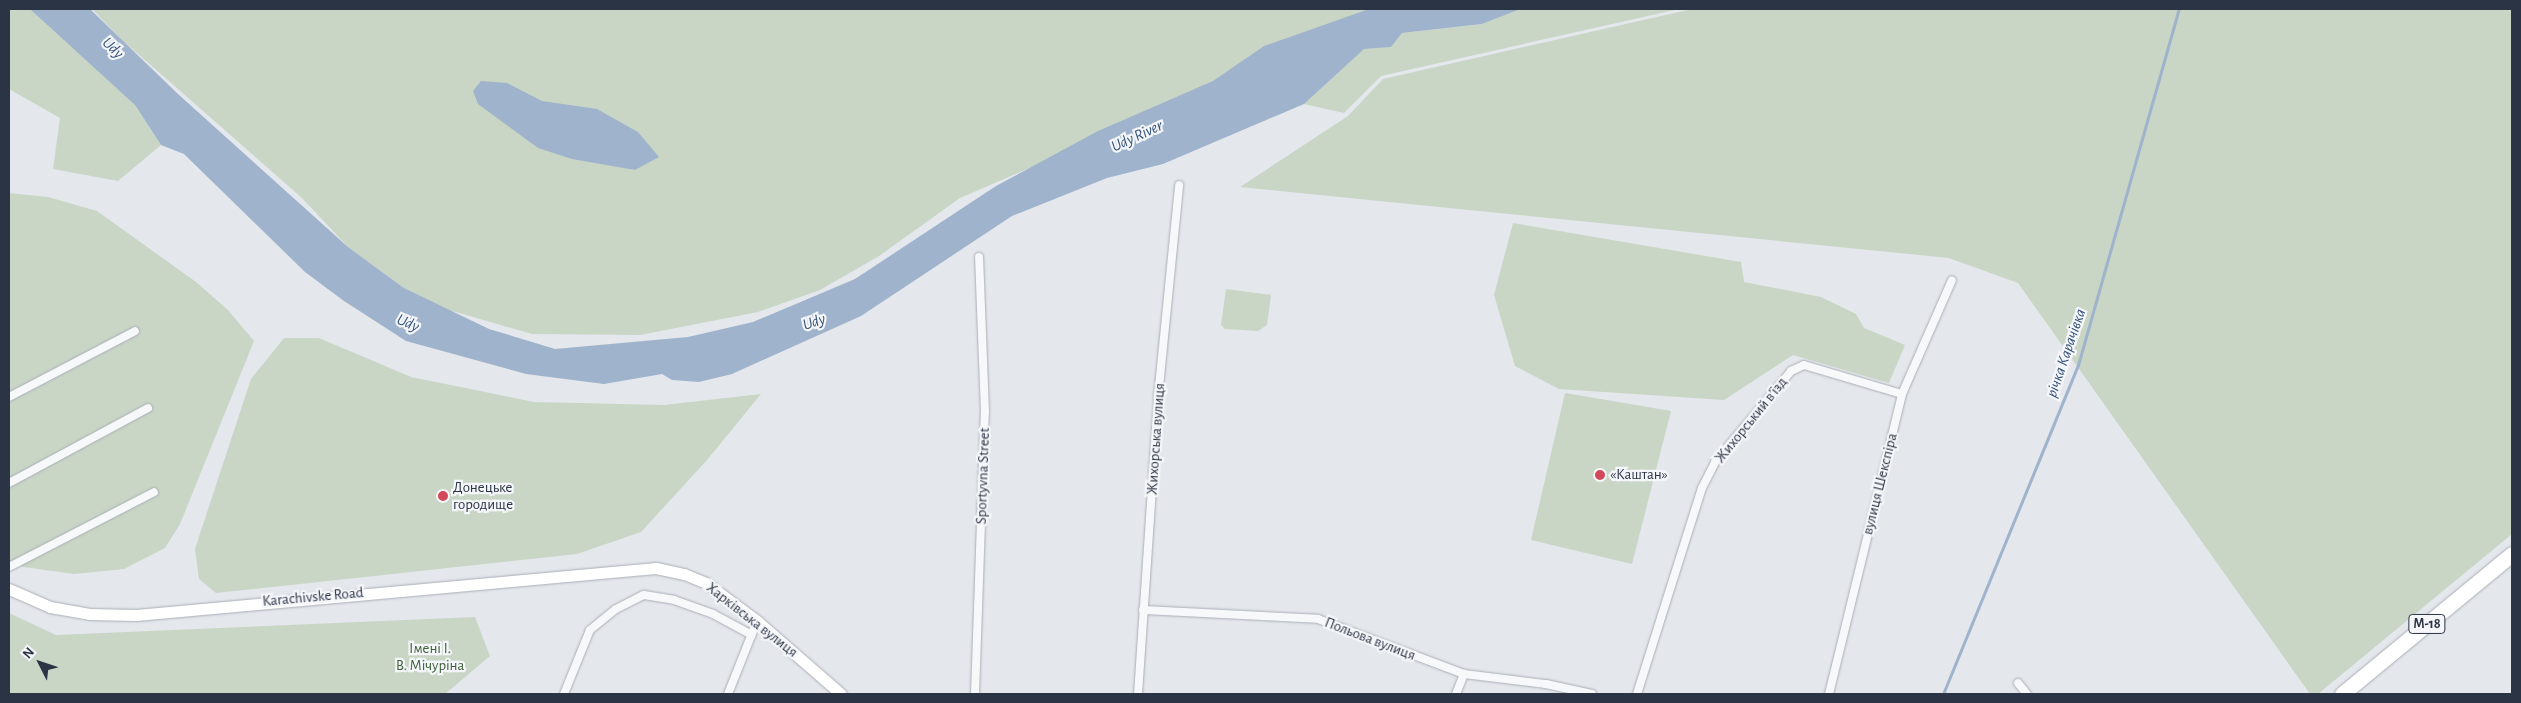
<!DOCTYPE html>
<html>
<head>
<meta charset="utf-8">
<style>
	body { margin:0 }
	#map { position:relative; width:2521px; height:703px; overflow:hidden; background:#e4e7ec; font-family:"Alegreya Sans",sans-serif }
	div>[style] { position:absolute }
	.green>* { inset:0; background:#c9d6c5 }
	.water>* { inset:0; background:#9fb4cc }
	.stream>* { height:3px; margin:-1.5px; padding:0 1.5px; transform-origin:1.5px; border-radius:1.5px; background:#9fb4cc }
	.roads { filter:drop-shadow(0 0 1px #a9aeb7) drop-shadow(0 0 1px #a9aeb7) }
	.street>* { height:8px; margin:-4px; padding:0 4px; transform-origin:4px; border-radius:4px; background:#f7f8fa }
	.secondary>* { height:11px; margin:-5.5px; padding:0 5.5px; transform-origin:5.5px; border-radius:5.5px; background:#fff }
	.highway>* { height:15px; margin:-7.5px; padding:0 7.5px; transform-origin:7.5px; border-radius:7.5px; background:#fff }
	.dots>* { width:14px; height:14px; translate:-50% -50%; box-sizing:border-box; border:2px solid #f4f6f9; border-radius:50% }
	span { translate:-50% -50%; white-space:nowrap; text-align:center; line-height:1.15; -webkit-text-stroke:4.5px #f4f6f9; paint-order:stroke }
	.shield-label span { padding:1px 4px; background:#f4f6f9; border:1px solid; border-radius:4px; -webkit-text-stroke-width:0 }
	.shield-label { font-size:14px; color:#2b3445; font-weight:700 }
	.street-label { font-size:15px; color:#2b3445 }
	.poi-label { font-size:15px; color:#2b3445 }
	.left { translate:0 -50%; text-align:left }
	.park-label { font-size:15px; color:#3f6138 }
	.water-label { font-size:16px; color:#34527a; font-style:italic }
	.frame { position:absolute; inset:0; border:10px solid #2b3445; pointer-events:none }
	.north { position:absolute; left:15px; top:638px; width:50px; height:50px; -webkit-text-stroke:4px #f4f6f9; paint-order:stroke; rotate:311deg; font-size:14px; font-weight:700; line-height:20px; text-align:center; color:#2b3445 }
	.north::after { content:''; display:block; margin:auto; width:18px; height:22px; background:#2b3445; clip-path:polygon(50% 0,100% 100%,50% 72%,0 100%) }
</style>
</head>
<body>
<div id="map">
	<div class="green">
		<div style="clip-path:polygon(9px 9px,36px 9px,135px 105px,161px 145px,118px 181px,53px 169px,60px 118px,9px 89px)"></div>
		<div style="clip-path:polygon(92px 9px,1397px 9px,960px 198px,879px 256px,820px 290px,758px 312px,640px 335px,532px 334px,442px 308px,404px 288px,348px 247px,302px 198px,121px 39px)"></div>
		<div style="clip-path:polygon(1679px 9px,1381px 76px,1344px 113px,1304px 104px,1363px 49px,1391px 46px,1402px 33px,1482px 24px,1518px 10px)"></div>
		<div style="clip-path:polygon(1692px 9px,2512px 9px,2512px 534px,2318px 694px,2310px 694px,2018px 283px,1949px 258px,1240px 187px,1348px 116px,1383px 79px)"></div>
		<div style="clip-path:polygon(9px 193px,48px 197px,97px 211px,196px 282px,228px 310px,254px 341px,180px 524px,165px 548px,124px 569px,74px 574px,9px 565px)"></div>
		<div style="clip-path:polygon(1513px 223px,1741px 262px,1744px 282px,1821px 297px,1856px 314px,1864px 328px,1905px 345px,1889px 383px,1793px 355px,1724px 400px,1559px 389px,1515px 366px,1494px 295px)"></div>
		<div style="clip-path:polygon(1226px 289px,1271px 295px,1267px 325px,1258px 331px,1225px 329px,1221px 325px)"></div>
		<div style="clip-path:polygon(284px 338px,319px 338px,411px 377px,534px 402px,664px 405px,761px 394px,707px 460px,641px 532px,577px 554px,216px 593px,199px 579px,195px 549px,251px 379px)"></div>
		<div style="clip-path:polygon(1565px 393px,1671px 411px,1632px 564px,1531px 540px)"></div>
		<div style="clip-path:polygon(9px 613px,56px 635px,475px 617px,490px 656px,445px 694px,9px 694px)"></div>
	</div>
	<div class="water">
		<div style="clip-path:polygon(30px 9px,90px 9px,178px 94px,348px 247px,404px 288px,489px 329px,555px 349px,688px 337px,753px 322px,855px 279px,996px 186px,1098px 131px,1213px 81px,1264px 46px,1369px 9px,1555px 9px,1518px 10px,1482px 24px,1402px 33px,1391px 47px,1364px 49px,1304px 104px,1163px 164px,1107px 178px,1012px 216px,861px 316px,732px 374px,699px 382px,672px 380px,662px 374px,604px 384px,526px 374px,406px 341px,344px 301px,305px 272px,184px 154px,161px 145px,135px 105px)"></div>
		<div style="clip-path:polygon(481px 81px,507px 83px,542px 101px,597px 109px,638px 132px,659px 157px,635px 170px,572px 159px,538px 148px,478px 104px,473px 91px)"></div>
	</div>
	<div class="stream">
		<div style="left:1943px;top:694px;width:356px;rotate:-67.7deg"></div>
		<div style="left:2078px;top:365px;width:370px;rotate:-74.2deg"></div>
	</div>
	<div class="roads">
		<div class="street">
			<div style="left:9px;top:397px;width:142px;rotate:-27.6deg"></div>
			<div style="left:9px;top:483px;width:158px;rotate:-28.3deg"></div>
			<div style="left:9px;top:567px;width:163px;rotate:-27.3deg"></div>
			<div style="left:1143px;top:610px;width:175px;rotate:2.9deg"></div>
			<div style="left:1318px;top:619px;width:156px;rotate:20.6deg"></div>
			<div style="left:1464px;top:674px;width:83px;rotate:7deg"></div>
			<div style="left:1546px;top:684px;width:47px;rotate:12.3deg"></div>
			<div style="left:2018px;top:683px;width:14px;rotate:51deg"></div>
			<div style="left:564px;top:694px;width:69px;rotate:-67.9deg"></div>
			<div style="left:590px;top:630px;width:33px;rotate:-39deg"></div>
			<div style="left:616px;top:609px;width:31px;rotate:-27deg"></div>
			<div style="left:644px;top:595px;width:30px;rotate:9deg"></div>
			<div style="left:674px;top:600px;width:41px;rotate:19.7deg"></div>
			<div style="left:713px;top:614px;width:44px;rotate:28.3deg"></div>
			<div style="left:728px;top:694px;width:79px;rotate:-68.3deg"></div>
			<div style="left:975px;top:694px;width:282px;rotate:-88deg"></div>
			<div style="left:985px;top:412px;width:155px;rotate:-92.2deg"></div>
			<div style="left:1138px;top:694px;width:298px;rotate:-86.1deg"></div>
			<div style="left:1158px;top:397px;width:213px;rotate:-84.3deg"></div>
			<div style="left:1456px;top:694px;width:22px;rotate:-68deg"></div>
			<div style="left:1637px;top:694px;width:216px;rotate:-72.5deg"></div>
			<div style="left:1702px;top:488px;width:29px;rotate:-63deg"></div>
			<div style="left:1715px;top:462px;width:119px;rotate:-50.1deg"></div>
			<div style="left:1791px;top:371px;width:14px;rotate:-25deg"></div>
			<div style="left:1804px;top:365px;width:102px;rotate:16.5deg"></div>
			<div style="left:1829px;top:694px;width:309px;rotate:-76.3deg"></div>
			<div style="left:1902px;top:394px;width:124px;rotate:-66.3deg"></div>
		</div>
		<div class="secondary">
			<div style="left:9px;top:589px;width:45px;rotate:23.7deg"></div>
			<div style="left:50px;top:607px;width:40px;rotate:10deg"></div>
			<div style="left:89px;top:614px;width:47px;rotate:1.2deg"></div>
			<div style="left:136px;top:615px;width:522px;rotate:-5.16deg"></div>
			<div style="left:656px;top:568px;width:29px;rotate:12deg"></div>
			<div style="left:684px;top:574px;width:24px;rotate:22deg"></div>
			<div style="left:706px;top:583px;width:64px;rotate:36.7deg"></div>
			<div style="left:757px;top:621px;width:111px;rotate:41deg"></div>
		</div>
		<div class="highway">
			<div style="left:2342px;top:694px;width:220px;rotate:-39.5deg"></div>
		</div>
	</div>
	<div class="dots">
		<div style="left:1600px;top:475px;background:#d1495b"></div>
		<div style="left:443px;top:496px;background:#d1495b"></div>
	</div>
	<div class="shield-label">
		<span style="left:2427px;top:624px">М-18</span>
	</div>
	<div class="street-label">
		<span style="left:1751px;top:420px;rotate:-51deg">Жихорський в’їзд</span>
		<span style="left:1156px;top:439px;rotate:-86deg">Жихорська вулиця</span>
		<span style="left:983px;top:476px;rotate:-88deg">Sportyvna Street</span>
		<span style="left:1880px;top:484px;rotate:-76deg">вулиця Шекспіра</span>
		<span style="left:313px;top:597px;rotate:-5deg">Karachivske Road</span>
		<span style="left:752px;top:620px;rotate:38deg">Харківська вулиця</span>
		<span style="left:1370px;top:639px;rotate:21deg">Польова вулиця</span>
	</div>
	<div class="poi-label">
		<span class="left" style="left:1610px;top:475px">«Каштан»</span>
		<span class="left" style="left:453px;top:496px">Донецьке<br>городище</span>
	</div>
	<div class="park-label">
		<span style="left:430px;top:657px">Імені І.<br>В. Мічуріна</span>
	</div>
	<div class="water-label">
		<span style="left:113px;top:48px;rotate:44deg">Udy</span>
		<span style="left:1137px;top:136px;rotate:-25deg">Udy River</span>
		<span style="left:814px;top:322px;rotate:-18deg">Udy</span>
		<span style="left:408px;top:323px;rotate:23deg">Udy</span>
		<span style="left:2066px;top:353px;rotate:-71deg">річка Карачівка</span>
	</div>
	<div class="frame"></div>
	<div class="north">N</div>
</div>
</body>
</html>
